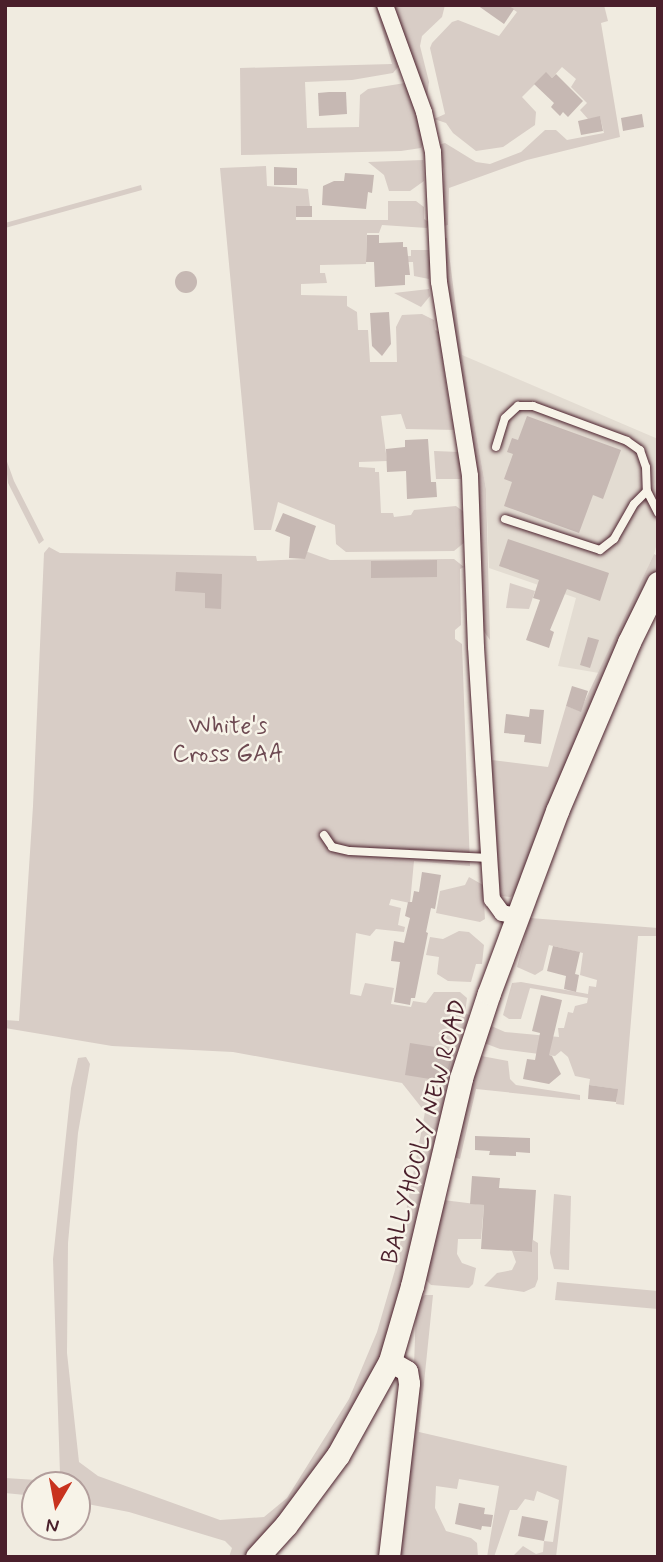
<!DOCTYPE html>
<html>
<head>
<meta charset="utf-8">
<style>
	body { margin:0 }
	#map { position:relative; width:663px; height:1562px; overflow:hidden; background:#f0ebe0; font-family:Mynerve,sans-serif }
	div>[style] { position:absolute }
	.built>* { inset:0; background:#e3dcd2 }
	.green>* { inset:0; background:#d8cdc6 }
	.building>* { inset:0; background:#c6b8b3 }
	.round { border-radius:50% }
	.roads { filter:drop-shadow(0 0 2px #4a1f2b) drop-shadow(0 0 2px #4a1f2b) }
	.service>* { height:8px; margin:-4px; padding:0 4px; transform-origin:4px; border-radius:4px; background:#f7f3e8 }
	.minor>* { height:16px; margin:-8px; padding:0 8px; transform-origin:8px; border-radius:8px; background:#f7f3e8 }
	.tertiary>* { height:21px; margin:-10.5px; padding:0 10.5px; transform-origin:10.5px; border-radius:10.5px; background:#f7f3e8 }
	.secondary>* { height:23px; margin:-11.5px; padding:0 11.5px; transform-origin:11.5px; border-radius:11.5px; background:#f7f3e8 }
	span { translate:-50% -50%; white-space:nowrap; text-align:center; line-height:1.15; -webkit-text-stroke:5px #f7f3e8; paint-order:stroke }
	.park-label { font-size:24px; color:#6e4a52 }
	.street-label { font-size:24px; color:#4a1f2b }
	.frame { position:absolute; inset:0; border:7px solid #4a1f2b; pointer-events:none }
	.north { position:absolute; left:21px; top:1471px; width:70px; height:70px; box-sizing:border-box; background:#f7f3e8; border:2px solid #b29e9c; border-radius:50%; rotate:190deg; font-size:19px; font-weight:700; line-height:28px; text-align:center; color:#4a1f2b }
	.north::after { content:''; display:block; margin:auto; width:24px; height:32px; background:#c8321e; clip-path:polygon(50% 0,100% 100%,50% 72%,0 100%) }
</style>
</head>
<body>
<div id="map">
	<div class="built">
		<div style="clip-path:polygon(462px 355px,658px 439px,658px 540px,654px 554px,599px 673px,558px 666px,576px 598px,489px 568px,486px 489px)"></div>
	</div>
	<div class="green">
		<div style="clip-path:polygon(375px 5px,381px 5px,398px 67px,393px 73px,352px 80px,305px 82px,307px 128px,359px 127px,360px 95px,368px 89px,405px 83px,419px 113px,424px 143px,421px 148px,401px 151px,241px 155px,240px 68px,392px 64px)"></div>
		<div style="clip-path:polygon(393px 5px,445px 5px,442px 17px,422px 36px,420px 46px,429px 82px,427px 97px)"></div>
		<div style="clip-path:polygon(507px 5px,604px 5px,608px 21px,601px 23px,620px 137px,527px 160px,449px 188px,448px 225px,442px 226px,444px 170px,438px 145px,445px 143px,476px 162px,490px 164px,521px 152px,545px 130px,556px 130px,567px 140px,604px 133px,600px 117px,588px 119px,580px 110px,587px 103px,571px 87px,576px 79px,562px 67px,552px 78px,546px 73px,522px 97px,536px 112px,535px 125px,503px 147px,476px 151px,453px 133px,446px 123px,434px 119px,445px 114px,430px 48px,432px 43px,452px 22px,458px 20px,499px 36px,517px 12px)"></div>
		<div style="clip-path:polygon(423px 160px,424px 181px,410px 191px,389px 191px,384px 175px,368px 162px)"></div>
		<div style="clip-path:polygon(266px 166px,267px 186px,308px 189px,310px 206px,296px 206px,296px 220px,388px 220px,388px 201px,416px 201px,424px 207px,424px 219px,429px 222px,427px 228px,382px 225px,379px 233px,367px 233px,366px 264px,320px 265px,320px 273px,325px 273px,327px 283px,301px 284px,301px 295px,347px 296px,347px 306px,357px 312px,358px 330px,368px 330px,370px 362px,397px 362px,396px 327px,402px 315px,422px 314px,434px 320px,435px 330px,440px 332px,447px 362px,443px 362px,451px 416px,457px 430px,406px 429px,401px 414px,381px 416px,387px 461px,359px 462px,359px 467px,375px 468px,375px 472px,379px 472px,381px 513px,393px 513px,394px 517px,411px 515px,414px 510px,456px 506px,464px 512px,465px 542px,454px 551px,346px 552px,336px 544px,335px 525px,278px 502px,271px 530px,254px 530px,220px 168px)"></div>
		<div style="clip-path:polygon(141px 185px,142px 190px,5px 228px,5px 223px)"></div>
		<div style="clip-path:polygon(441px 237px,447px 238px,462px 355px,486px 489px,490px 640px,483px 630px)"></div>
		<div style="clip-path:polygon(411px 250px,431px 250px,429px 279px,414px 276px,413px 262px,406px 262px,406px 256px,411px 256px)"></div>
		<div style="clip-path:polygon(429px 289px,430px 296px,421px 307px,394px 293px)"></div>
		<div style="clip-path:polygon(434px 451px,460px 452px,461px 479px,436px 479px)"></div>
		<div style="clip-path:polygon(5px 456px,14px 481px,44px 540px,39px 544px,8px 483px)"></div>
		<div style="clip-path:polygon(49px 547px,60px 553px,256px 556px,257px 561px,305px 559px,305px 551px,330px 560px,454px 559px,464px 567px,460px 569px,461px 625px,455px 630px,455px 639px,462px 644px,470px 866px,414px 861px,410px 903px,391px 899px,389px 905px,401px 908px,398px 925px,405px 927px,404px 932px,376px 929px,370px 936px,356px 933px,350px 994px,361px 996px,365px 983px,394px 988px,391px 1004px,411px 1007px,413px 1001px,426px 1003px,434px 992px,460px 992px,467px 998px,465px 1013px,473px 1017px,393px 1331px,337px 1442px,269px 1534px,244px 1557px,229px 1557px,232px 1548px,225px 1541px,129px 1512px,77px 1502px,77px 1485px,35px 1485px,35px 1496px,5px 1493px,5px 1478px,53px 1481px,60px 1474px,53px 1259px,71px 1088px,78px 1058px,86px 1057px,90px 1064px,78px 1133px,68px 1243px,67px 1353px,79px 1462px,98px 1476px,220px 1520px,264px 1517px,287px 1498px,349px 1399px,377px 1332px,395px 1270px,425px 1112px,402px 1083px,233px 1052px,112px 1046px,5px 1028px,5px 1020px,19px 1021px,33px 806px,44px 553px)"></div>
		<div style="clip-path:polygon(654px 554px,658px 556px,657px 568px,516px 892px,511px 897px,501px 896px,497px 890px,485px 701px,488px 700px,492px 760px,548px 767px,566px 706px,580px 711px)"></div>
		<div style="clip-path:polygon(510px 583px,535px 591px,529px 609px,506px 608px)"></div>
		<div style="clip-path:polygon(469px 877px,483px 885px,485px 919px,480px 922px,436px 913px,440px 891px,465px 885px)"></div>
		<div style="clip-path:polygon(530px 918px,658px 928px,658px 936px,638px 936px,624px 1105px,616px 1104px,617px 1089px,589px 1085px,590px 1079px,575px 1076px,568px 1057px,561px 1051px,555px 1056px,500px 1049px,484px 1043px,489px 1025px,505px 1032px,559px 1037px,558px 1028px,564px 1028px,568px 1012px,573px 1013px,575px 1006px,587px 1003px,588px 998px,530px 988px,521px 1019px,509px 1019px,503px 1015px,512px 983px,521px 982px,588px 994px,589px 986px,596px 987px,597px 980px,580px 975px,583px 953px,549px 945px,543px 970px,535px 975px,517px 967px)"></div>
		<div style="clip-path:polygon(459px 931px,469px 932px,484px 945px,482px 964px,476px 964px,471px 982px,448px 981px,437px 974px,439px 957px,426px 955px,430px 937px,443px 939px)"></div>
		<div style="clip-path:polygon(476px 1055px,508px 1061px,510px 1079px,516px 1085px,580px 1095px,580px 1100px,476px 1089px,460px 1159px,450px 1156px)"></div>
		<div style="clip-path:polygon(554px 1194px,571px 1196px,569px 1270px,554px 1269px,550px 1253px)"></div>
		<div style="clip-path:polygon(443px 1200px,484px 1205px,481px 1239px,458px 1239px,457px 1254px,462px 1263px,476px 1268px,473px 1284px,469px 1288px,431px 1285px,423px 1277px)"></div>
		<div style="clip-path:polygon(533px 1240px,538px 1243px,538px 1279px,535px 1287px,524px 1292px,484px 1286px,497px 1273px,512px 1270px,516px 1262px,512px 1251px,532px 1252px)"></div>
		<div style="clip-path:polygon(557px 1282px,658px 1291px,658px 1309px,555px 1300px)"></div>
		<div style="clip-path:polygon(425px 1295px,433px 1295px,419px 1432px,567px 1466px,556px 1557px,512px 1557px,523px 1546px,536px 1554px,543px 1552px,544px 1541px,553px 1542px,559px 1500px,537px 1491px,534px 1501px,525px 1499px,517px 1510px,510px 1510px,494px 1557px,487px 1557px,499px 1486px,459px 1479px,457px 1489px,436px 1486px,435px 1508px,446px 1531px,471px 1538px,477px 1543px,478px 1557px,395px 1557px,412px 1422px,416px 1309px,419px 1299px)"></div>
	</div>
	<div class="building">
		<div style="clip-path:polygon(477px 5px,507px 5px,514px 9px,504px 24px)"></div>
		<div style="clip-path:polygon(546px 72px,552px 78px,556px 74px,583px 101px,568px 117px,563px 112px,560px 116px,551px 107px,554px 103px,534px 84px)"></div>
		<div style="clip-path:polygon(329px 92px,346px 92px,347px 114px,319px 116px,318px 93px)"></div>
		<div style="clip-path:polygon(642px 114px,644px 127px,623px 131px,621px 118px)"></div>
		<div style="clip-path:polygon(600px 116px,603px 131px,581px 135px,578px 121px)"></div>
		<div style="clip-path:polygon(274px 167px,297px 168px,297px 185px,274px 185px)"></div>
		<div style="clip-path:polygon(345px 173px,374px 175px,372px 193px,368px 192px,366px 209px,322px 205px,323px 186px,334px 181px,344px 181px)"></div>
		<div style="clip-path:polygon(296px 206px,312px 206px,312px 217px,296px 217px)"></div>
		<div style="clip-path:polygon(367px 235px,379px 235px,379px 243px,403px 242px,403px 247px,407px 247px,410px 275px,405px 275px,405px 285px,375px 287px,374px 262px,366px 262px)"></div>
		<div class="round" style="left:175px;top:271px;width:22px;height:22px"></div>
		<div style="clip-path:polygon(389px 312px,391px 344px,382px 356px,372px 346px,370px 313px)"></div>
		<div style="clip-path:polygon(527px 416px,621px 450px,603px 499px,593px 495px,579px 533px,504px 506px,512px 482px,504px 479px,513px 454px,507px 452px,512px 438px,518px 440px)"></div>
		<div style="clip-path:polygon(428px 439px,431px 482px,436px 482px,437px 497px,407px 499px,406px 471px,387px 472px,386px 449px,405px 447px,405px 440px)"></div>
		<div style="clip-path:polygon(283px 513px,316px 526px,305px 559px,289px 558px,290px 537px,275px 531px)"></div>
		<div style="clip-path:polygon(508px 539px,609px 573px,600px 601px,567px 589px,550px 630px,554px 632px,549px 648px,526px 640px,540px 600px,533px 598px,539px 580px,499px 566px)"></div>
		<div style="clip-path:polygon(437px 560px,437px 577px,371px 578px,371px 561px)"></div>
		<div style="clip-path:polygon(176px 572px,222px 574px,221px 609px,205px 608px,205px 593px,175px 591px)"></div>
		<div style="clip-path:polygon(588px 637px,599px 640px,590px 668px,580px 665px)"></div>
		<div style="clip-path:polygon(572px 686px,588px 691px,581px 712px,566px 706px)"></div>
		<div style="clip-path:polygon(530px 709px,544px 710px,541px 744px,524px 742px,525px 735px,504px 733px,506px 714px,529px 717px)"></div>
		<div style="clip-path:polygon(422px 872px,441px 875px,435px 909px,431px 908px,426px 932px,428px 933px,415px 998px,411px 998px,410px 1005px,394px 1002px,400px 962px,391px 961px,394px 941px,404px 943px,410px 918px,405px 916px,408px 902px,412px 902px,414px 891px,419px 892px)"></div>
		<div style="clip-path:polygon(553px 946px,580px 952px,575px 974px,579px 975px,576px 992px,564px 989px,566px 976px,547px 971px)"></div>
		<div style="clip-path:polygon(541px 995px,562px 1000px,549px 1055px,552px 1056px,561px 1074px,549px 1084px,523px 1079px,527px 1059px,535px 1060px,540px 1033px,532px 1031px)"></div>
		<div style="clip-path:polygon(410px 1043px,454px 1050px,448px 1072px,437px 1074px,436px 1080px,405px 1075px)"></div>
		<div style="clip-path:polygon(589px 1085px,618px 1089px,616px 1102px,588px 1099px)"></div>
		<div style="clip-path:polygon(475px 1136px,530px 1138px,530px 1153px,516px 1152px,516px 1156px,489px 1155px,490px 1151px,475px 1150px)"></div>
		<div style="clip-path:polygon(472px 1176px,500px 1178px,499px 1188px,536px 1190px,532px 1252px,481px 1249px,484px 1205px,470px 1204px)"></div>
		<div style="clip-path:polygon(459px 1503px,485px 1508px,484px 1514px,493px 1515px,491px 1527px,482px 1526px,481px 1530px,455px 1524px)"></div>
		<div style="clip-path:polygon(522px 1516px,548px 1521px,544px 1541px,518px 1536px)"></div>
	</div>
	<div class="roads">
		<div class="service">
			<div style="left:496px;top:447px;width:30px;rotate:-73deg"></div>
			<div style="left:505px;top:418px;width:18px;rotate:-43deg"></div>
			<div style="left:518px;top:406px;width:15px"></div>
			<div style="left:533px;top:406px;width:100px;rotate:20.4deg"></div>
			<div style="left:627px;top:441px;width:16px;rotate:35deg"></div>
			<div style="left:640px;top:450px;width:18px;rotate:71deg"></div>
			<div style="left:646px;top:467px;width:24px;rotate:88deg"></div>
			<div style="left:647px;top:491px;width:25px;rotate:63deg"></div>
			<div style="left:505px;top:519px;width:100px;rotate:18.1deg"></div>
			<div style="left:600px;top:550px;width:18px;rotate:-38deg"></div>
			<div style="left:614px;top:539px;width:40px;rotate:-60.3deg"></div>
			<div style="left:634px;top:504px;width:18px;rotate:-45deg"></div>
			<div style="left:324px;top:835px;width:14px;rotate:56deg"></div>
			<div style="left:332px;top:847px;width:18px;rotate:13deg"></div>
			<div style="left:350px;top:851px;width:139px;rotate:2.9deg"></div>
		</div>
		<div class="minor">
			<div style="left:385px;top:5px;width:114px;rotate:70deg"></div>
			<div style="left:424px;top:112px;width:41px;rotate:77.3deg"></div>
			<div style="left:433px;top:152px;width:130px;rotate:87.4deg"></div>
			<div style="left:439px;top:282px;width:196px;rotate:80.9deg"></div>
			<div style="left:470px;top:476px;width:171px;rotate:88deg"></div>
			<div style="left:476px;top:647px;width:253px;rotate:86.4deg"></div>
			<div style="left:492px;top:899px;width:17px;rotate:54deg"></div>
			<div style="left:502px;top:913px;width:14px;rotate:12deg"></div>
		</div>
		<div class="tertiary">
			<div style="left:389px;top:1557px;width:175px;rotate:-83.4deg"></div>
			<div style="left:409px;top:1383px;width:12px;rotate:-99deg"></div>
			<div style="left:407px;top:1371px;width:20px;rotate:-150deg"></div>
		</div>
		<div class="secondary">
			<div style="left:257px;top:1557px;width:43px;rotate:-47.8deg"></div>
			<div style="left:286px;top:1525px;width:87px;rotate:-53.4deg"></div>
			<div style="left:338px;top:1455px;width:107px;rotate:-61deg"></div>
			<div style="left:390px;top:1361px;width:78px;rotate:-73.7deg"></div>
			<div style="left:412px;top:1286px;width:214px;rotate:-76.7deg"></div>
			<div style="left:461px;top:1078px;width:89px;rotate:-71.8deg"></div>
			<div style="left:489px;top:993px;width:194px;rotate:-69.5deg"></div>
			<div style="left:557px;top:811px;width:184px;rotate:-66.9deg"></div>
			<div style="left:629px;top:642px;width:66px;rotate:-63.8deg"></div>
		</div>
	</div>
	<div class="park-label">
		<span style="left:228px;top:741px">White's<br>Cross GAA</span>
	</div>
	<div class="street-label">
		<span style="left:425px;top:1132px;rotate:-75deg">BALLYHOOLY NEW ROAD</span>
	</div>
	<div class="frame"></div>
	<div class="north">N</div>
</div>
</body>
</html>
